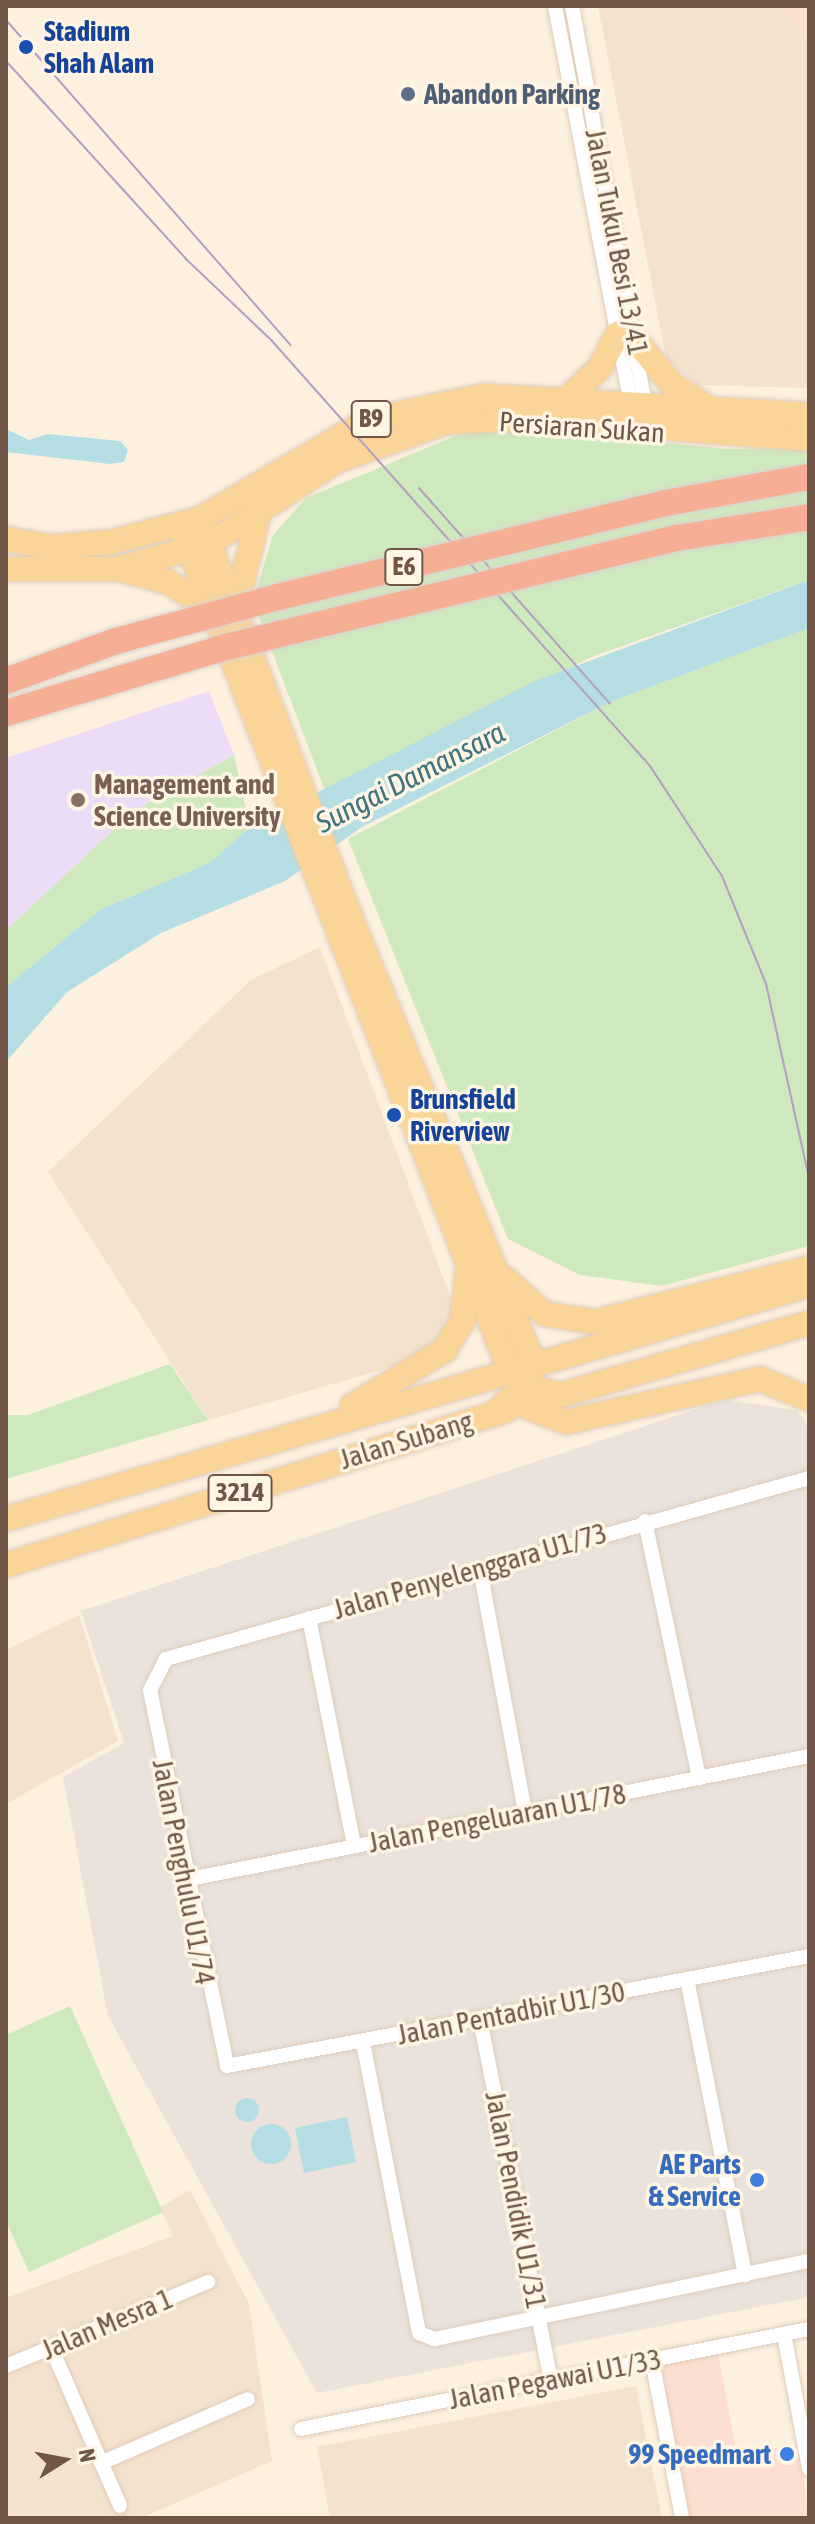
<!DOCTYPE html>
<html>
<head>
<meta charset="utf-8">
<style>
	body { margin:0 }
	#map { position:relative; width:815px; height:2524px; overflow:hidden; background:#fcf0df; font-family:"Asap Condensed",sans-serif }
	div>[style] { position:absolute }
	.residential>* { inset:0; background:#f3e2cd }
	.commercial>* { inset:0; background:#fcdfd2 }
	.industrial>* { inset:0; background:#eae2db }
	.education>* { inset:0; background:#eddcf8 }
	.green>* { inset:0; background:#cfe9be }
	.water>* { inset:0; background:#b4dee4 }
	.round { border-radius:50% }
	.roads { filter:drop-shadow(0 0 2px #dfccbb) drop-shadow(0 0 2px #dfccbb) }
	.street>* { height:14px; margin:-7px; padding:0 7px; transform-origin:7px; border-radius:7px; background:#fff }
	.primary>* { height:24px; margin:-12px; padding:0 12px; transform-origin:12px; border-radius:12px; background:#fbd597 }
	.tram>* { height:2px; margin:-1px; padding:0 1px; transform-origin:1px; border-radius:1px; background:#b39fc4 }
	.bridges { filter:drop-shadow(0 0 2px #dad3cf) drop-shadow(0 0 2px #dad3cf) }
	.highway-bridge>* { height:26px; margin:-13px; padding:0 13px; transform-origin:13px; border-radius:13px; background:#f6ae95 }
	.dots>* { width:22px; height:22px; translate:-50% -50%; box-sizing:border-box; border:4px solid #fff5e5; border-radius:50% }
	span { translate:-50% -50%; white-space:nowrap; text-align:center; line-height:1.15; -webkit-text-stroke:7px #fff5e5; paint-order:stroke }
	.shield-label span { padding:2px 6px; background:#fff5e5; border:2px solid; border-radius:6px; -webkit-text-stroke-width:0 }
	.shield-label { font-size:26px; color:#715647; font-weight:700 }
	.transit-label { font-size:28px; color:#164399; font-weight:700 }
	.left { translate:0 -50%; text-align:left }
	.service-label { font-size:28px; color:#4e5e75; font-weight:700 }
	.street-label { font-size:28px; color:#715647 }
	.education-label { font-size:28px; color:#785e54; font-weight:700 }
	.shop-label { font-size:28px; color:#366cbe; font-weight:700 }
	.right { translate:-100% -50%; text-align:right }
	.water-label { font-size:30px; color:#3f747f; font-style:italic }
	.frame { position:absolute; inset:0; border:8px solid #715647; pointer-events:none }
	.north { position:absolute; left:24px; top:2420px; width:80px; height:80px; -webkit-text-stroke:6px #fff5e5; paint-order:stroke; rotate:79deg; font-size:22px; font-weight:700; line-height:32px; text-align:center; color:#715647 }
	.north::after { content:''; display:block; margin:auto; width:28px; height:36px; background:#715647; clip-path:polygon(50% 0,100% 100%,50% 72%,0 100%) }
</style>
</head>
<body>
<div id="map">
	<div class="residential">
		<div style="clip-path:polygon(598px 6px,781px 6px,809px 42px,809px 388px,697px 385px,666px 358px)"></div>
		<div style="clip-path:polygon(320px 947px,455px 1309px,445px 1339px,415px 1360px,208px 1420px,48px 1172px,251px 980px)"></div>
		<div style="clip-path:polygon(79px 1615px,118px 1741px,6px 1804px,6px 1650px)"></div>
		<div style="clip-path:polygon(190px 2190px,249px 2304px,272px 2461px,141px 2518px,6px 2518px,6px 2298px,173px 2236px,160px 2207px)"></div>
		<div style="clip-path:polygon(636px 2386px,662px 2518px,330px 2518px,317px 2447px)"></div>
	</div>
	<div class="commercial">
		<div style="clip-path:polygon(781px 6px,809px 6px,809px 42px)"></div>
		<div style="clip-path:polygon(718px 2353px,737px 2455px,799px 2444px,809px 2518px,689px 2518px,659px 2364px)"></div>
	</div>
	<div class="industrial">
		<div style="clip-path:polygon(724px 1400px,797px 1410px,809px 1428px,809px 2297px,317px 2393px,108px 2016px,63px 1777px,124px 1743px,81px 1611px)"></div>
	</div>
	<div class="education">
		<div style="clip-path:polygon(209px 691px,234px 755px,134px 811px,6px 930px,6px 758px)"></div>
	</div>
	<div class="green">
		<div style="clip-path:polygon(482px 425px,728px 449px,809px 448px,809px 580px,594px 656px,325px 791px,253px 601px,273px 535px,306px 498px)"></div>
		<div style="clip-path:polygon(809px 628px,809px 1246px,662px 1286px,580px 1275px,508px 1239px,348px 839px,608px 703px)"></div>
		<div style="clip-path:polygon(234px 755px,250px 827px,240px 840px,211px 862px,100px 910px,6px 987px,6px 930px,134px 811px)"></div>
		<div style="clip-path:polygon(170px 1364px,208px 1420px,6px 1479px,6px 1415px,28px 1415px)"></div>
		<div style="clip-path:polygon(70px 2006px,163px 2212px,29px 2272px,6px 2221px,6px 2035px)"></div>
	</div>
	<div class="water">
		<div style="clip-path:polygon(6px 429px,29px 440px,48px 434px,120px 441px,128px 450px,124px 462px,110px 464px,6px 452px)"></div>
		<div style="clip-path:polygon(809px 580px,809px 628px,608px 703px,362px 827px,285px 881px,161px 933px,67px 992px,6px 1062px,6px 987px,100px 910px,211px 862px,250px 827px,535px 681px)"></div>
		<div class="round" style="left:235px;top:2098px;width:24px;height:24px"></div>
		<div style="clip-path:polygon(347px 2117px,356px 2162px,304px 2173px,295px 2128px)"></div>
		<div class="round" style="left:251px;top:2124px;width:40px;height:40px"></div>
	</div>
	<div class="roads">
		<div class="street">
			<div style="left:555px;top:6px;width:411px;rotate:79.2deg"></div>
			<div style="left:572px;top:6px;width:412px;rotate:79.6deg"></div>
			<div style="left:809px;top:1478px;width:668px;rotate:164.28deg"></div>
			<div style="left:166px;top:1659px;width:35px;rotate:117deg"></div>
			<div style="left:150px;top:1690px;width:384px;rotate:78.4deg"></div>
			<div style="left:227px;top:2066px;width:592px;rotate:-10.7deg"></div>
			<div style="left:645px;top:1521px;width:263px;rotate:78.1deg"></div>
			<div style="left:480px;top:1569px;width:247px;rotate:79.5deg"></div>
			<div style="left:309px;top:1618px;width:232px;rotate:78.8deg"></div>
			<div style="left:185px;top:1880px;width:636px;rotate:-11.24deg"></div>
			<div style="left:687px;top:1979px;width:302px;rotate:78.9deg"></div>
			<div style="left:480px;top:2019px;width:368px;rotate:78.9deg"></div>
			<div style="left:363px;top:2042px;width:296px;rotate:79.1deg"></div>
			<div style="left:419px;top:2333px;width:17px;rotate:21deg"></div>
			<div style="left:435px;top:2339px;width:382px;rotate:-11.8deg"></div>
			<div style="left:784px;top:2334px;width:137px;rotate:79.5deg"></div>
			<div style="left:51px;top:2347px;width:173px;rotate:66.5deg"></div>
			<div style="left:652px;top:2360px;width:161px;rotate:79.2deg"></div>
			<div style="left:6px;top:2366px;width:219px;rotate:-22.6deg"></div>
			<div style="left:301px;top:2429px;width:518px;rotate:-11.14deg"></div>
			<div style="left:101px;top:2463px;width:160px;rotate:-23.5deg"></div>
		</div>
		<div class="primary">
			<div style="left:637px;top:342px;width:55px;rotate:50.2deg"></div>
			<div style="left:672px;top:384px;width:47px;rotate:33.7deg"></div>
			<div style="left:568px;top:398px;width:42px;rotate:-43.1deg"></div>
			<div style="left:599px;top:369px;width:40px;rotate:-62deg"></div>
			<div style="left:200px;top:519px;width:419px;rotate:69.3deg"></div>
			<div style="left:348px;top:911px;width:490px;rotate:67.7deg"></div>
			<div style="left:534px;top:1364px;width:24px;rotate:112deg"></div>
			<div style="left:525px;top:1386px;width:41px;rotate:138.9deg"></div>
			<div style="left:180px;top:525px;width:908px;rotate:68.69deg"></div>
			<div style="left:510px;top:1371px;width:21px;rotate:45deg"></div>
			<div style="left:525px;top:1386px;width:38px;rotate:14deg"></div>
			<div style="left:6px;top:539px;width:47px;rotate:9.9deg"></div>
			<div style="left:52px;top:547px;width:59px;rotate:-4.8deg"></div>
			<div style="left:111px;top:542px;width:92px;rotate:-14.5deg"></div>
			<div style="left:200px;top:519px;width:196px;rotate:-30.4deg"></div>
			<div style="left:369px;top:420px;width:117px;rotate:-11.8deg"></div>
			<div style="left:484px;top:396px;width:326px;rotate:3.3deg"></div>
			<div style="left:6px;top:569px;width:111px"></div>
			<div style="left:117px;top:569px;width:98px;rotate:-15.5deg"></div>
			<div style="left:211px;top:543px;width:149px;rotate:-33.3deg"></div>
			<div style="left:336px;top:461px;width:117px;rotate:-19.5deg"></div>
			<div style="left:446px;top:422px;width:86px;rotate:-2.7deg"></div>
			<div style="left:532px;top:418px;width:278px;rotate:4.3deg"></div>
			<div style="left:123px;top:570px;width:47px;rotate:14.9deg"></div>
			<div style="left:168px;top:582px;width:52px;rotate:31.5deg"></div>
			<div style="left:237px;top:604px;width:95px;rotate:-76.6deg"></div>
			<div style="left:505px;top:1279px;width:53px;rotate:41.2deg"></div>
			<div style="left:545px;top:1314px;width:52px;rotate:8.9deg"></div>
			<div style="left:596px;top:1322px;width:220px;rotate:-14.2deg"></div>
			<div style="left:546px;top:1399px;width:274px;rotate:-16.1deg"></div>
			<div style="left:522px;top:1405px;width:47px;rotate:21.1deg"></div>
			<div style="left:566px;top:1422px;width:199px;rotate:-12.5deg"></div>
			<div style="left:760px;top:1379px;width:53px;rotate:22.2deg"></div>
			<div style="left:352px;top:1406px;width:109px;rotate:-31.1deg"></div>
			<div style="left:445px;top:1350px;width:35px;rotate:-59deg"></div>
			<div style="left:463px;top:1320px;width:47px;rotate:-85.1deg"></div>
			<div style="left:6px;top:1519px;width:836px;rotate:-16.25deg"></div>
			<div style="left:6px;top:1565px;width:524px;rotate:-17.19deg"></div>
		</div>
	</div>
	<div class="tram">
		<div style="left:6px;top:20px;width:432px;rotate:48.8deg"></div>
		<div style="left:6px;top:61px;width:268px;rotate:47.7deg"></div>
		<div style="left:186px;top:259px;width:119px;rotate:43.6deg"></div>
		<div style="left:272px;top:341px;width:569px;rotate:48.35deg"></div>
		<div style="left:650px;top:766px;width:131px;rotate:56.8deg"></div>
		<div style="left:722px;top:876px;width:117px;rotate:67.8deg"></div>
		<div style="left:766px;top:984px;width:199px;rotate:77.5deg"></div>
		<div style="left:419px;top:488px;width:288px;rotate:48.5deg"></div>
	</div>
	<div class="bridges">
		<div class="highway-bridge">
			<div style="left:6px;top:681px;width:117px;rotate:-20deg"></div>
			<div style="left:116px;top:641px;width:168px;rotate:-15.2deg"></div>
			<div style="left:278px;top:597px;width:399px;rotate:-13.6deg"></div>
			<div style="left:666px;top:503px;width:145px;rotate:-10.3deg"></div>
			<div style="left:6px;top:713px;width:230px;rotate:-16.7deg"></div>
			<div style="left:226px;top:647px;width:464px;rotate:-13.6deg"></div>
			<div style="left:677px;top:538px;width:134px;rotate:-9deg"></div>
		</div>
	</div>
	<div class="dots">
		<div style="left:26px;top:47px;background:#1a4fb4"></div>
		<div style="left:408px;top:94px;background:#5c6f8a"></div>
		<div style="left:78px;top:800px;background:#8d6e63"></div>
		<div style="left:394px;top:1115px;background:#1a4fb4"></div>
		<div style="left:757px;top:2180px;background:#3f7fe0"></div>
		<div style="left:787px;top:2454px;background:#3f7fe0"></div>
	</div>
	<div class="shield-label">
		<span style="left:371px;top:419px">B9</span>
		<span style="left:404px;top:567px">E6</span>
		<span style="left:240px;top:1493px">3214</span>
	</div>
	<div class="transit-label">
		<span class="left" style="left:44px;top:47px">Stadium<br>Shah Alam</span>
		<span class="left" style="left:410px;top:1115px">Brunsfield<br>Riverview</span>
	</div>
	<div class="service-label">
		<span class="left" style="left:424px;top:94px">Abandon Parking</span>
	</div>
	<div class="street-label">
		<span style="left:617px;top:242px;rotate:79deg">Jalan Tukul Besi 13/41</span>
		<span style="left:582px;top:427px;rotate:4deg">Persiaran Sukan</span>
		<span style="left:406px;top:1440px;rotate:-17deg">Jalan Subang</span>
		<span style="left:470px;top:1571px;rotate:-16deg">Jalan Penyelenggara U1/73</span>
		<span style="left:497px;top:1818px;rotate:-11deg">Jalan Pengeluaran U1/78</span>
		<span style="left:184px;top:1872px;rotate:79deg">Jalan Penghulu U1/74</span>
		<span style="left:511px;top:2013px;rotate:-11deg">Jalan Pentadbir U1/30</span>
		<span style="left:516px;top:2200px;rotate:79deg">Jalan Pendidik U1/31</span>
		<span style="left:107px;top:2324px;rotate:-23deg">Jalan Mesra 1</span>
		<span style="left:555px;top:2379px;rotate:-11deg">Jalan Pegawai U1/33</span>
	</div>
	<div class="education-label">
		<span class="left" style="left:94px;top:800px">Management and<br>Science University</span>
	</div>
	<div class="shop-label">
		<span class="right" style="left:741px;top:2180px">AE Parts<br>&amp; Service</span>
		<span class="right" style="left:771px;top:2454px">99 Speedmart</span>
	</div>
	<div class="water-label">
		<span style="left:410px;top:777px;rotate:-27deg">Sungai Damansara</span>
	</div>
	<div class="frame"></div>
	<div class="north">N</div>
</div>
</body>
</html>
